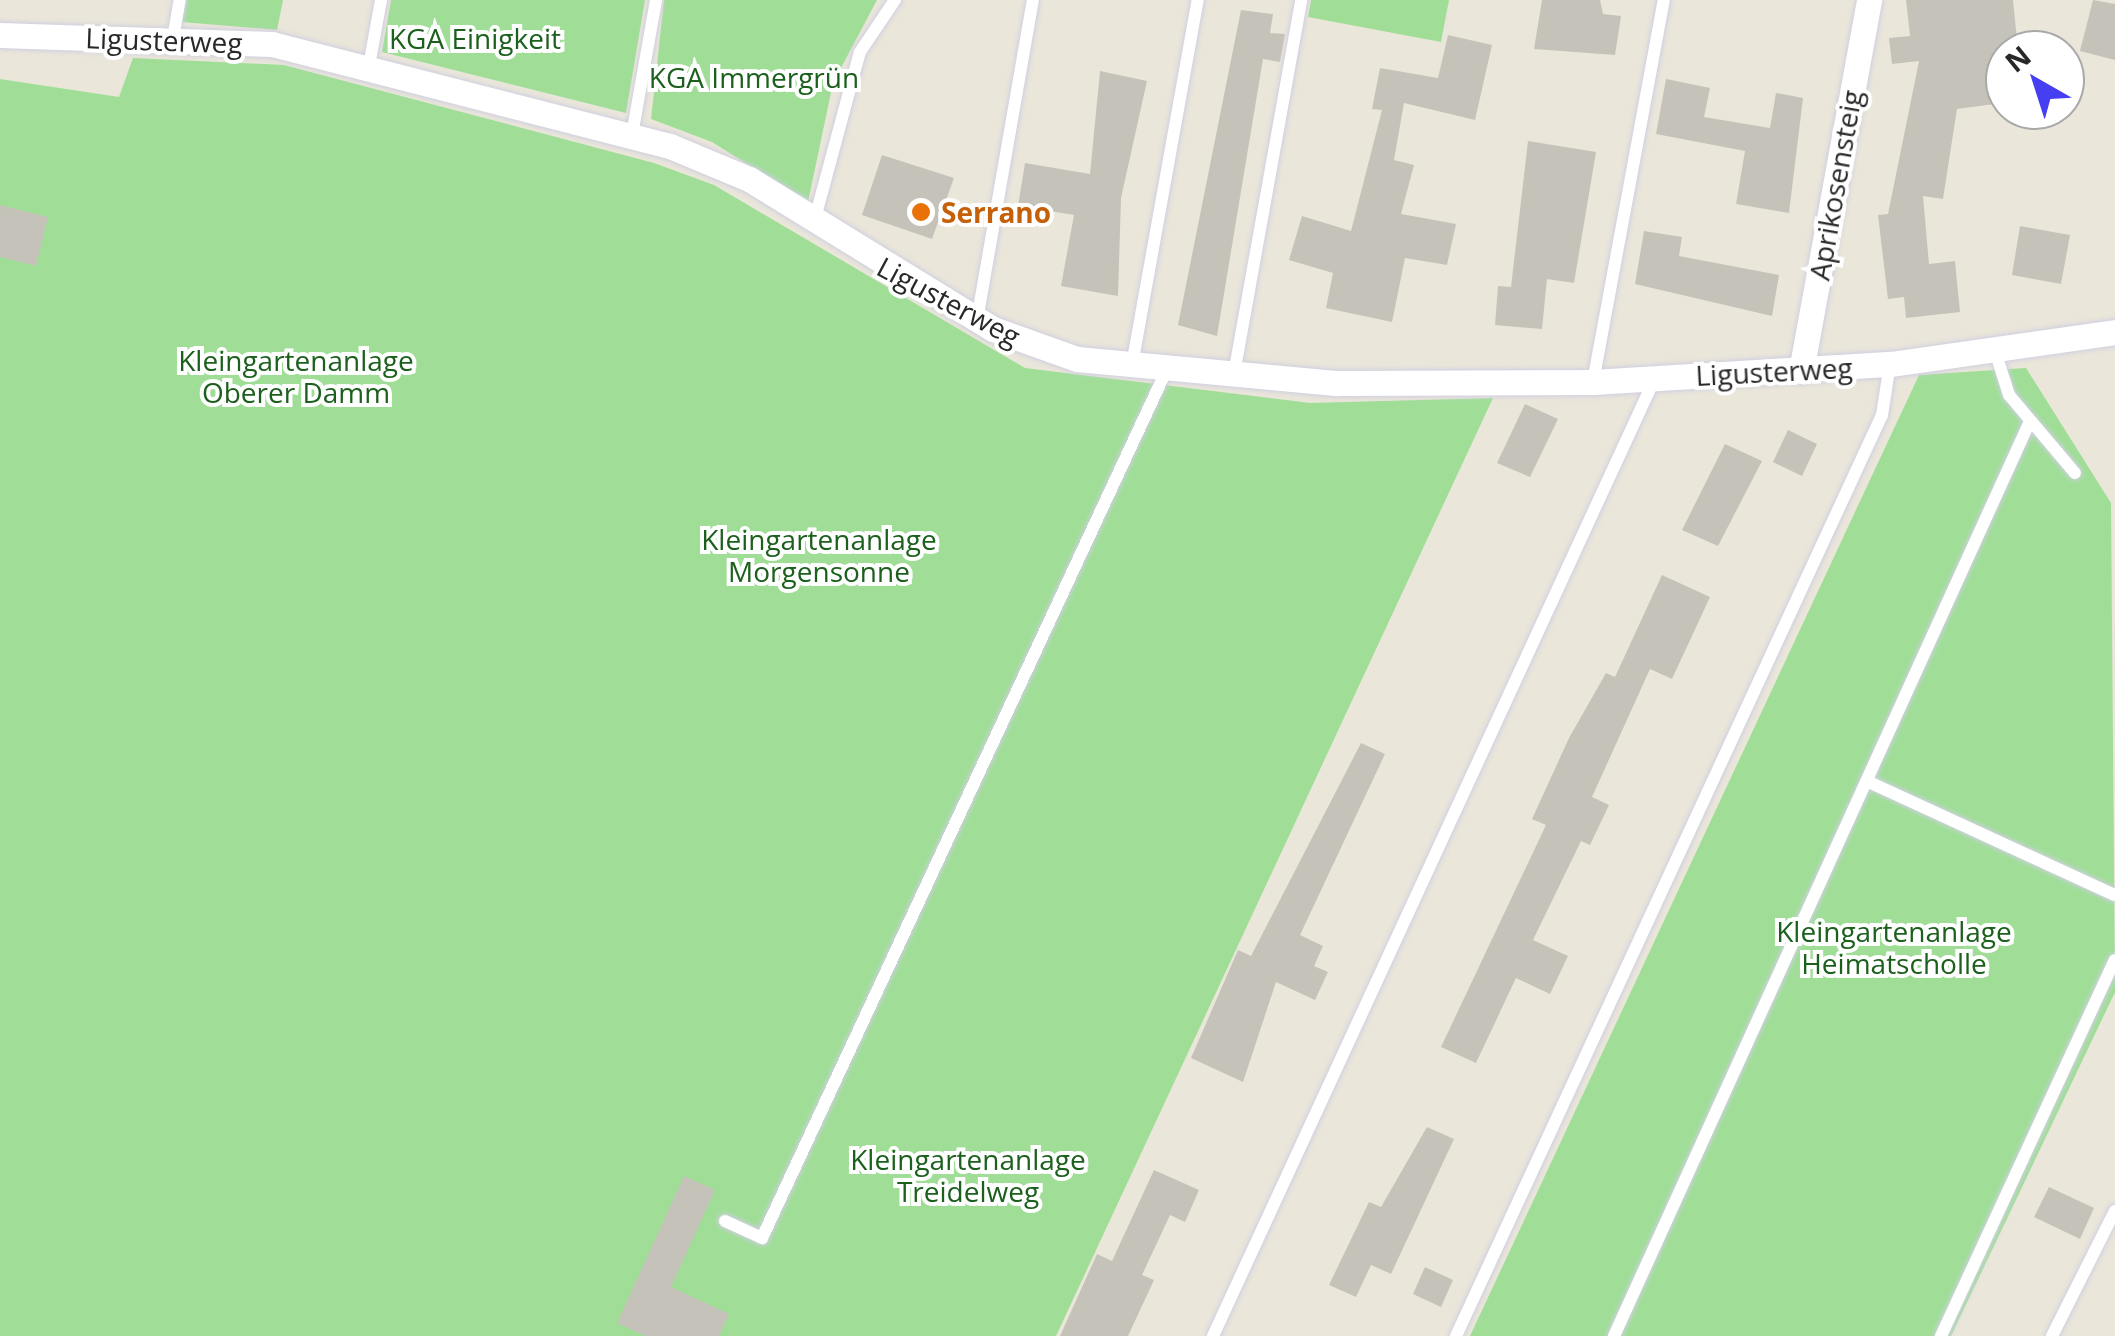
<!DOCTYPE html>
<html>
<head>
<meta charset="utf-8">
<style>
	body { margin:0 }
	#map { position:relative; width:2115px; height:1336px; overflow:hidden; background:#eae6da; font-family:"Open Sans",sans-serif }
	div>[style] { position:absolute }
	.green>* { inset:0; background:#a0de98 }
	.building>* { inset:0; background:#c5c3b9 }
	.roads { filter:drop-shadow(0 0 2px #d0cfe0) drop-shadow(0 0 2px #d0cfe0) }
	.lane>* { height:12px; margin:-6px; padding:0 6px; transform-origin:6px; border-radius:6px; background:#fff }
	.street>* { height:25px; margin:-12.5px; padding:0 12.5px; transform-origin:12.5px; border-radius:12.5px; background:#fff }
	.dots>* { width:28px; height:28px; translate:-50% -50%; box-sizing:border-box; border:5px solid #fff; border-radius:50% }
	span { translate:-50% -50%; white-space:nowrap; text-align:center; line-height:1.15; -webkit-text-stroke:8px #fff; paint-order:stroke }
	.park-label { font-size:28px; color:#1c601d }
	.street-label { font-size:28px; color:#282828 }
	.food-label { font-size:28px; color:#c56008; font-weight:700 }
	.left { translate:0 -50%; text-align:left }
	.north { position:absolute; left:1985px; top:30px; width:100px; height:100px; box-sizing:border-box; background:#fff; border:2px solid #a9a9a9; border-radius:50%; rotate:321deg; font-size:28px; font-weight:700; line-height:40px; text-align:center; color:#282828 }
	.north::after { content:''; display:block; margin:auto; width:35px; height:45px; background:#463ff1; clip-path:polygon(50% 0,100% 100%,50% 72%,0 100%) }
</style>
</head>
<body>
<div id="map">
	<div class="green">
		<div style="clip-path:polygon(185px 0,283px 0,277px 30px,182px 22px)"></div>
		<div style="clip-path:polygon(391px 0,645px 0,626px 113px,382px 52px)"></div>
		<div style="clip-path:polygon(664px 0,877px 0,833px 83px,808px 202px,712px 142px,651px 119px)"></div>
		<div style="clip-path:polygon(1311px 0,1449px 0,1441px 42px,1308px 17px)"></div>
		<div style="clip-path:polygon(133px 58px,284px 65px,654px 163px,714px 185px,1025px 368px,1310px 403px,1493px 398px,1056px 1336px,0 1336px,0 79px,119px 97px)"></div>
		<div style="clip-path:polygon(2026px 368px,2111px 503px,2115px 992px,1951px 1336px,1470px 1336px,1919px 375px)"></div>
	</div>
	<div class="building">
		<div style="clip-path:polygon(1542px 0,1600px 0,1603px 14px,1621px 16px,1615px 55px,1534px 49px)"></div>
		<div style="clip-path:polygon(1906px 0,2013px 0,2018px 50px,2005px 50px,2002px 103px,1957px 109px,1943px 199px,1923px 196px,1929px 264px,1955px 261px,1960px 312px,1906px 318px,1904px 297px,1888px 299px,1878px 215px,1888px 214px,1919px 61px,1892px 64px,1889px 38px,1910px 36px)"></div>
		<div style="clip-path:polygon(2093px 0,2115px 4px,2115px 60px,2080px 51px)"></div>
		<div style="clip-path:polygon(1241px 10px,1273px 14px,1270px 33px,1285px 34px,1280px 62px,1263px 59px,1217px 336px,1178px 325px)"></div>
		<div style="clip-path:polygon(1448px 35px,1492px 45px,1475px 120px,1404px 103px,1394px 160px,1414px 165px,1401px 214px,1456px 224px,1447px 265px,1405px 258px,1392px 322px,1326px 308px,1333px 273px,1289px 260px,1302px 216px,1351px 231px,1382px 110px,1372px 109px,1380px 68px,1438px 78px)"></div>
		<div style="clip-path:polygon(1100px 71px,1147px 81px,1121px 198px,1118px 296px,1061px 286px,1074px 215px,1018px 206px,1025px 163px,1090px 174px)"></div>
		<div style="clip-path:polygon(1666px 79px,1710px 88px,1704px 117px,1770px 128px,1776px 93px,1803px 98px,1789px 213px,1736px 204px,1745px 151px,1656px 134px)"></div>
		<div style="clip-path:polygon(1528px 141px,1596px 152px,1574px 283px,1547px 279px,1542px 329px,1495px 325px,1498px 286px,1511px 287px)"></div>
		<div style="clip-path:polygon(882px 155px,954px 178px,932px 239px,862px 215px)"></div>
		<div style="clip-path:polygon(0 205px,48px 217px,36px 266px,0 257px)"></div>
		<div style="clip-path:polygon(2020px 226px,2070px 235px,2061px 284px,2012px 275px)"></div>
		<div style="clip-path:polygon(1644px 231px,1682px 237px,1679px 256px,1779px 275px,1772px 316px,1635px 284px)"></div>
		<div style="clip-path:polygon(1525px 404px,1558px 419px,1530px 477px,1497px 463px)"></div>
		<div style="clip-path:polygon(1788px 430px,1817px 444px,1802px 476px,1773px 462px)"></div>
		<div style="clip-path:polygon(1725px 444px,1762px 461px,1718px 546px,1682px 530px)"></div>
		<div style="clip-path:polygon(1662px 575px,1710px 597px,1672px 679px,1650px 669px,1592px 797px,1609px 805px,1590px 845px,1581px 841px,1533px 940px,1568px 956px,1550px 994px,1516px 978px,1476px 1063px,1441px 1047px,1546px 825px,1532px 819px,1569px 738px,1606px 673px,1615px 677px)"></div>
		<div style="clip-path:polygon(1361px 743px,1385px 754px,1300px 935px,1323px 946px,1314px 966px,1328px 972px,1315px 1000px,1276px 982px,1243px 1082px,1191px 1058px,1238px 950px,1251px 956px)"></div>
		<div style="clip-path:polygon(1427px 1127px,1454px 1139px,1391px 1274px,1371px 1265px,1356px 1297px,1329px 1285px,1369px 1202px,1381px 1207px)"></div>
		<div style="clip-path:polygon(1154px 1170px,1199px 1190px,1185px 1222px,1170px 1215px,1142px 1275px,1154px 1280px,1128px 1336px,1060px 1336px,1097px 1254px,1112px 1261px)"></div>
		<div style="clip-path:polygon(684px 1176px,715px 1190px,671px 1287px,729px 1314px,719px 1336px,645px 1336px,617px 1323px)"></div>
		<div style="clip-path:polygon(2049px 1187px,2094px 1208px,2080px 1239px,2034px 1217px)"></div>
		<div style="clip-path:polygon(1425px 1267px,1453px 1280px,1441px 1307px,1413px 1294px)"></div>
	</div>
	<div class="roads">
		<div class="lane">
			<div style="left:173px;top:38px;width:39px;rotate:-80deg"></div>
			<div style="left:369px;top:66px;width:67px;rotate:-79.7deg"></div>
			<div style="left:632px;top:135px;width:137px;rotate:-79.9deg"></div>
			<div style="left:814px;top:222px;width:176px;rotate:-74.9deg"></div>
			<div style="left:860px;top:52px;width:63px;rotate:-56.1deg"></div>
			<div style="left:977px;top:320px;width:325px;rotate:-80.1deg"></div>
			<div style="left:1995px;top:351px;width:46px;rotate:72.3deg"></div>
			<div style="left:2009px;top:395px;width:102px;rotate:49.8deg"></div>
			<div style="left:1132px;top:365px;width:371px;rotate:-79.8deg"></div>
			<div style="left:1234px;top:374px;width:380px;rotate:-79.8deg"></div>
			<div style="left:1593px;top:382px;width:389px;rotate:-79.5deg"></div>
			<div style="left:1871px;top:783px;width:268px;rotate:24.7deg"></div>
			<div style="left:725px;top:1221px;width:41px;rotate:24.7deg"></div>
			<div style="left:762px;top:1238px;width:959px;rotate:-65.01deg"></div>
			<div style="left:1213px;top:1336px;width:1055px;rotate:-65.23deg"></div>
			<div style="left:1456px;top:1336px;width:1015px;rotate:-65.18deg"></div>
			<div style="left:1882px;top:415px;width:52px;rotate:-81.1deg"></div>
			<div style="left:1614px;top:1336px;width:1005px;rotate:-65.55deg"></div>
			<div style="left:1941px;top:1336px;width:414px;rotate:-65.2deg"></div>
			<div style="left:2052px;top:1336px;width:140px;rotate:-63.3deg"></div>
		</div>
		<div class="street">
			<div style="left:0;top:35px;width:272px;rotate:1.9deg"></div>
			<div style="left:272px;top:44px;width:411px;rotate:14.4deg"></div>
			<div style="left:670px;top:146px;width:86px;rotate:22.7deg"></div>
			<div style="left:749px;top:179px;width:286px;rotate:31.6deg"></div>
			<div style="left:993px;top:329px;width:89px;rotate:19.7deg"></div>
			<div style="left:1077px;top:359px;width:262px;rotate:5.3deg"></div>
			<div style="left:1338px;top:383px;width:255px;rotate:-0.2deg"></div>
			<div style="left:1593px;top:382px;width:298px;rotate:-3.5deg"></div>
			<div style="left:1890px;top:364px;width:227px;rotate:-8.1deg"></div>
			<div style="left:1801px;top:371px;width:377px;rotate:-79.6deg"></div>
		</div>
	</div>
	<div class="dots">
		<div style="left:921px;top:212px;background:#e8710a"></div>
	</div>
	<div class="park-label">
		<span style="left:475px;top:38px">KGA Einigkeit</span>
		<span style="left:754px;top:77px">KGA Immergrün</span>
		<span style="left:296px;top:376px">Kleingartenanlage<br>Oberer Damm</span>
		<span style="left:819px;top:555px">Kleingartenanlage<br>Morgensonne</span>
		<span style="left:1894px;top:947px">Kleingartenanlage<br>Heimatscholle</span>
		<span style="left:968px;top:1175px">Kleingartenanlage<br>Treidelweg</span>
	</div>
	<div class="street-label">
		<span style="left:164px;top:40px;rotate:2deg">Ligusterweg</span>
		<span style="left:1835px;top:185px;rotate:-80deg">Aprikosensteig</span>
		<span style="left:949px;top:301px;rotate:28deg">Ligusterweg</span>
		<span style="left:1774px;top:371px;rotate:-3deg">Ligusterweg</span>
	</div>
	<div class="food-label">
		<span class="left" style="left:941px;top:212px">Serrano</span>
	</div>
	<div class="north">N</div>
</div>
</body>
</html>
